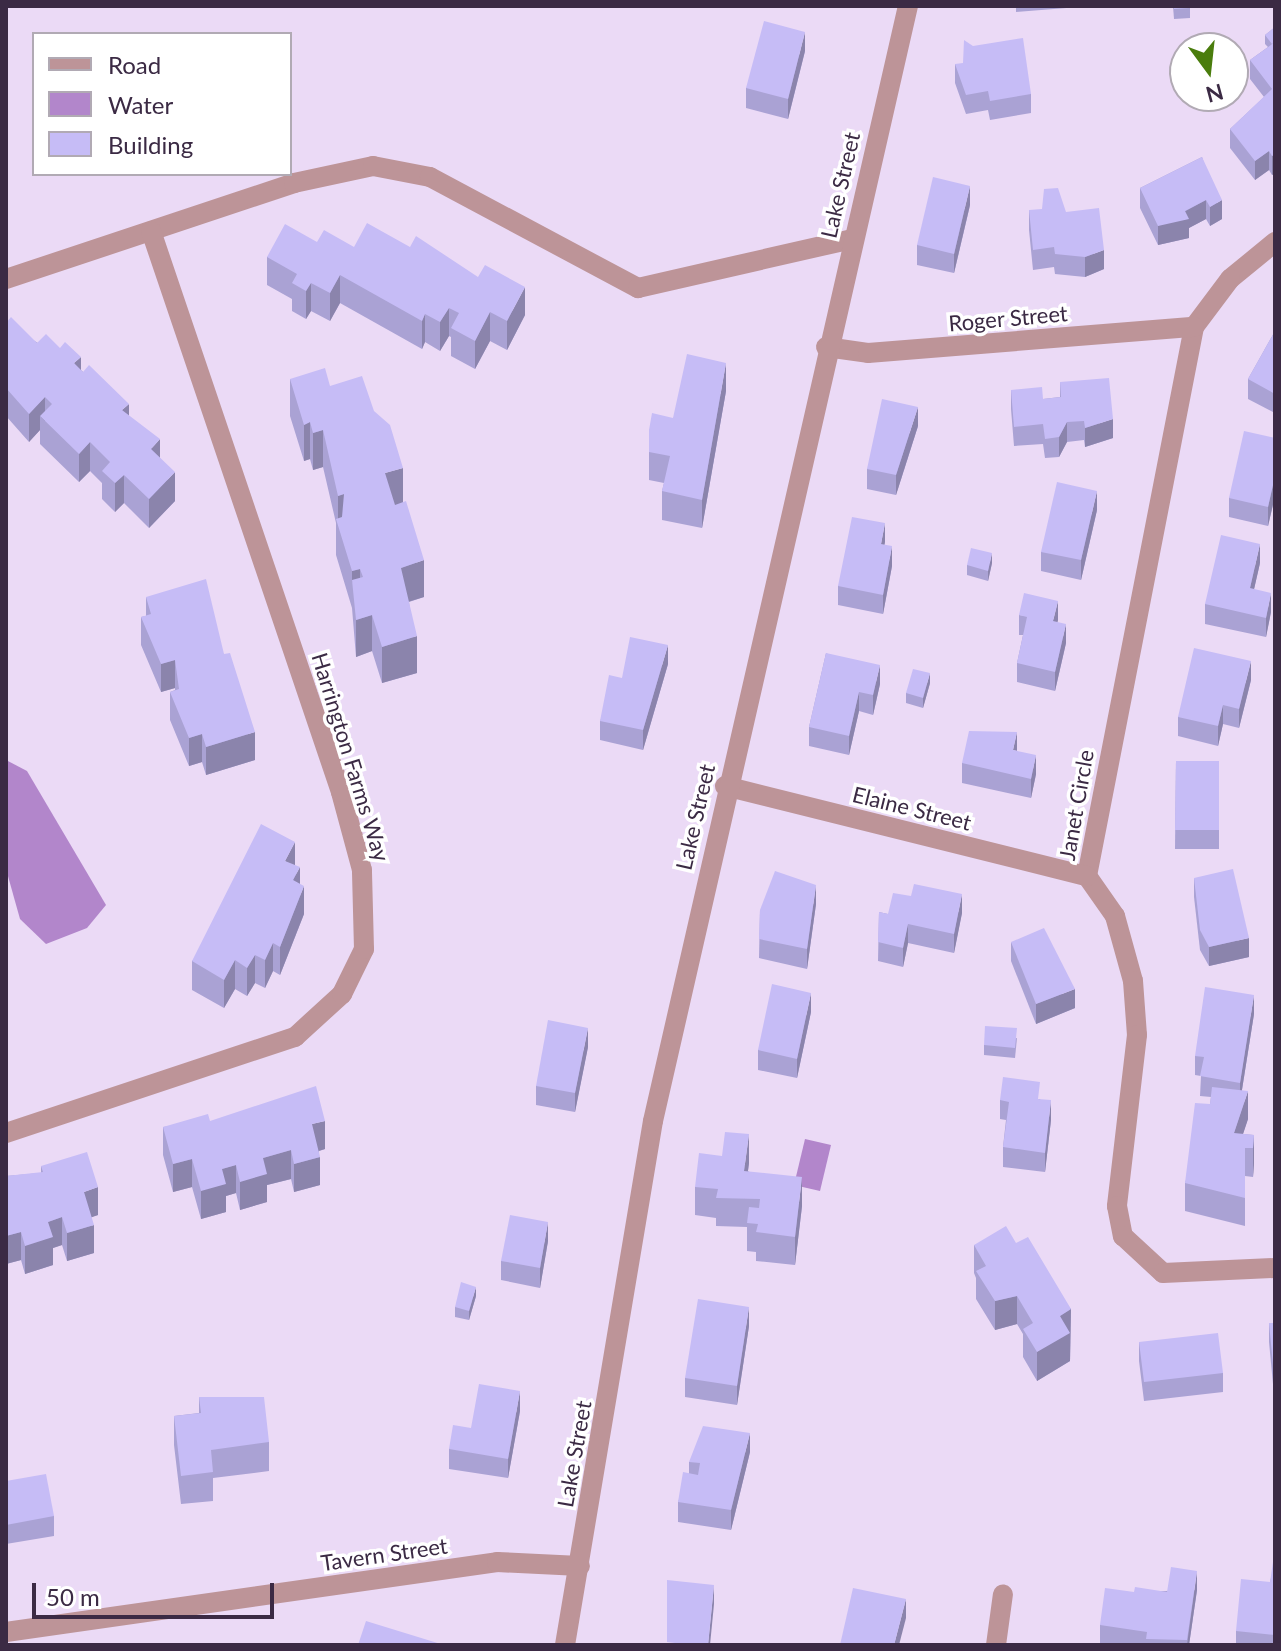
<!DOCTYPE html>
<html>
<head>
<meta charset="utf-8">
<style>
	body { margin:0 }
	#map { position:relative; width:1281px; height:1651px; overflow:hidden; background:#ebdaf6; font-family:Lato,sans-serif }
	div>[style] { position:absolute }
	.water>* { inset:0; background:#b286cb }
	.minor>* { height:20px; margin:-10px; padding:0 10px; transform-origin:10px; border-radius:10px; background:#bd9498 }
	.wall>* { inset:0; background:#aaa2d4 }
	.shaded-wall>* { inset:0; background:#8b84ac }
	.building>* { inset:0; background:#c6bcf6 }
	span { translate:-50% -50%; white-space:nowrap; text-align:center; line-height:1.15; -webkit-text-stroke:7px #fff; paint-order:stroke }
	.street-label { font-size:22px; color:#3b2a44 }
	.frame { position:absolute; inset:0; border:8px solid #3b2a44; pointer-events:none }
	.legend { position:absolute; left:32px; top:32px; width:260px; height:144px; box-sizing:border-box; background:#fff; border:2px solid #b1aab4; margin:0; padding:10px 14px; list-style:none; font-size:24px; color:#3b2a44 }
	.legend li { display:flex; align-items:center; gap:16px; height:40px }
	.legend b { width:40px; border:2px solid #b1aab4 }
	.north { position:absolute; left:1169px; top:32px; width:80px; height:80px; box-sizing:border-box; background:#fff; border:2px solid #b1aab4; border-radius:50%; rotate:165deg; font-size:22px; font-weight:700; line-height:32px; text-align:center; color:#3b2a44 }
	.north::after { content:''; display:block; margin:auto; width:28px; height:36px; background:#4a7d0d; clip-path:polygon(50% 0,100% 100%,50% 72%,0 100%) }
	.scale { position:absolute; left:32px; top:1583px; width:242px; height:36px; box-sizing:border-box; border:4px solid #3b2a44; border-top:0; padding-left:10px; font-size:24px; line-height:28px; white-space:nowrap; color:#3b2a44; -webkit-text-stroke:6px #fff; paint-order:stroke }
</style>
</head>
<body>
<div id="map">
	<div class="water">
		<div style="clip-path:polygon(6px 760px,27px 771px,106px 905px,87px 928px,46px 944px,20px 919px,6px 869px)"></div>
		<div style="clip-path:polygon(805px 1139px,831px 1145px,820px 1191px,794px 1185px)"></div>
	</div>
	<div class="minor">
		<div style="left:1275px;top:242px;width:58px;rotate:140.6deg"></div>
		<div style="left:1230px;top:279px;width:60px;rotate:126.9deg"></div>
		<div style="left:1194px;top:327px;width:559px;rotate:101.03deg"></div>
		<div style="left:1087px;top:876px;width:49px;rotate:55deg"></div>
		<div style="left:1115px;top:916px;width:67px;rotate:74.5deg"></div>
		<div style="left:1133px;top:981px;width:54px;rotate:85.8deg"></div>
		<div style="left:1137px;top:1035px;width:172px;rotate:96.7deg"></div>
		<div style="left:1117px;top:1206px;width:31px;rotate:79deg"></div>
		<div style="left:1123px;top:1236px;width:54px;rotate:42.8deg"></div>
		<div style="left:1163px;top:1273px;width:112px;rotate:-2.6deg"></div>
		<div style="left:6px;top:279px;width:304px;rotate:-18.4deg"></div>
		<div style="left:294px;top:183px;width:81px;rotate:-12.1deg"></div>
		<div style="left:373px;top:166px;width:58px;rotate:10.9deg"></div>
		<div style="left:430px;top:177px;width:236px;rotate:28.1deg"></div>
		<div style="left:638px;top:288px;width:220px;rotate:-12.9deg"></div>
		<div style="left:826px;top:347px;width:42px;rotate:8.1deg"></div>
		<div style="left:868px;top:353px;width:327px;rotate:-4.6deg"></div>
		<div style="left:725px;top:786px;width:373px;rotate:14deg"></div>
		<div style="left:6px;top:1133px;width:305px;rotate:-18.4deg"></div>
		<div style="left:295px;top:1037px;width:64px;rotate:-42.5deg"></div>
		<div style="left:342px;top:994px;width:50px;rotate:-63.9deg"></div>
		<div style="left:364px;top:949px;width:79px;rotate:-91.5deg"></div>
		<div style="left:362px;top:870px;width:81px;rotate:-105.1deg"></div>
		<div style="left:341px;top:792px;width:592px;rotate:-108.71deg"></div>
		<div style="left:6px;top:1632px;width:496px;rotate:-8.1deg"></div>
		<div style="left:497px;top:1562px;width:83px;rotate:2.8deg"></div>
		<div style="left:565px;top:1645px;width:531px;rotate:-80.47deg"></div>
		<div style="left:653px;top:1121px;width:1144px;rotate:-77.12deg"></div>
		<div style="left:996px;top:1645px;width:51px;rotate:-82.2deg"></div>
	</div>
	<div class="wall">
		<div style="clip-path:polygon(1016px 6px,1079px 6px,1079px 7px,1016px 12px)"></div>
		<div style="clip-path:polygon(1173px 6px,1190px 6px,1190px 18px,1174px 19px)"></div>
		<div style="clip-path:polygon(1275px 27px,1275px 173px,1272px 175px,1269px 170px,1255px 180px,1230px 148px,1230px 129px,1264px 97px,1250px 79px,1250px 60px,1268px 47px,1265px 44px,1265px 35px)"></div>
		<div style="clip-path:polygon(805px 51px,788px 119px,746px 108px,746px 88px)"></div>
		<div style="clip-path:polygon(955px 64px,1031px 94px,1031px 113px,990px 120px,988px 110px,966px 114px,955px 83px)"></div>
		<div style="clip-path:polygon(1202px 157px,1222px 219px,1210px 226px,1206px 219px,1189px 228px,1189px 238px,1158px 245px,1140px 208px,1140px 188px)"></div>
		<div style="clip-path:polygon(970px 205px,954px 273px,917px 265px,917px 245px)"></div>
		<div style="clip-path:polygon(1029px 210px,1066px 212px,1104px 269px,1085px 277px,1055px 274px,1054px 267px,1033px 270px,1029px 230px)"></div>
		<div style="clip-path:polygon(317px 242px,525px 315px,507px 350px,490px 341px,475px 369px,451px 356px,451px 337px,449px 336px,440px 351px,425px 342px,422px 349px,340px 303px,330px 321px,311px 311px,306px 319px,292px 311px,292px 299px,267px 285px,267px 257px)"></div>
		<div style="clip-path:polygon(6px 323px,81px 370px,129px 416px,160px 458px,175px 501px,149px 528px,124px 503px,115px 512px,102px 499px,102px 483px,90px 471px,79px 482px,40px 444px,40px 430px,29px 442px,6px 416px)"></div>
		<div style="clip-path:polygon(1275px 331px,1275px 413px,1248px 399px,1248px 379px)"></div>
		<div style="clip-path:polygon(290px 379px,330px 386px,403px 502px,424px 597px,409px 602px,417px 673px,382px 683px,372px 651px,356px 657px,352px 608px,336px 555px,336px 523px,323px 467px,313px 470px,310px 459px,304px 461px,290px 416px)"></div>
		<div style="clip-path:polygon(1060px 382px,1113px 438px,1085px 447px,1084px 440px,1067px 442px,1059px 457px,1045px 458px,1043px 444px,1014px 446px,1011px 409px,1011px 390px,1043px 399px,1060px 397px)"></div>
		<div style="clip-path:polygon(726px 391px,702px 528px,662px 520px,662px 491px,664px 483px,649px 480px,649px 430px)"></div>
		<div style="clip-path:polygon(918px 426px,896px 495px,867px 489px,867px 469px)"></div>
		<div style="clip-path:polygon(1275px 438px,1275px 496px,1268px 526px,1229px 517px,1229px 498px)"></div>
		<div style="clip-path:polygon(1097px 510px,1081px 580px,1041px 571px,1041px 552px)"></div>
		<div style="clip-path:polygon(885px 542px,884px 545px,892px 566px,883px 614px,838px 605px,838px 586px)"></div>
		<div style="clip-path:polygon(992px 563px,988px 581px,967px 575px,967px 565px)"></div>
		<div style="clip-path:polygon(1260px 563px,1254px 589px,1271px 612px,1266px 637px,1205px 624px,1205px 604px)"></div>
		<div style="clip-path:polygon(146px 597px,224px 654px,255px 760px,206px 775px,202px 762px,189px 766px,170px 720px,170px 692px,175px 690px,175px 688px,161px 692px,141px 645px,141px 617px,146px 616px)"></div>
		<div style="clip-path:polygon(1019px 615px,1058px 620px,1057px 622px,1066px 643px,1055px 691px,1017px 682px,1017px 663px,1023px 635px,1019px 635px)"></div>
		<div style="clip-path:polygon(826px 653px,880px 684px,873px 715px,859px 711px,849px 755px,809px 746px,809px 727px)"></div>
		<div style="clip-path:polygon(668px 664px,643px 750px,600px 740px,600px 721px,622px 678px)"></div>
		<div style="clip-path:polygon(1251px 680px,1239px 728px,1223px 724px,1218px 746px,1178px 736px,1178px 717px)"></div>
		<div style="clip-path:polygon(930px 683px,923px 708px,906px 703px,906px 693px)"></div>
		<div style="clip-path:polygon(1017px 751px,1036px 774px,1031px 798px,962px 783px,962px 763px)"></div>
		<div style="clip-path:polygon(1176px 761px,1219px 761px,1219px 849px,1175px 849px)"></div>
		<div style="clip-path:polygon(295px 865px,304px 914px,280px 975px,273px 971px,265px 988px,255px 983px,247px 996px,235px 989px,224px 1008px,192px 990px,192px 961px)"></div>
		<div style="clip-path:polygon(1194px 878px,1249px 957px,1209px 966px,1200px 950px,1194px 897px)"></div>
		<div style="clip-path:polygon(911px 896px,962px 913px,954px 953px,908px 943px,903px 967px,878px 961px,879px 912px,888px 914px)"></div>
		<div style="clip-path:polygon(816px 904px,807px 969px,759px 958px,760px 910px)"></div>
		<div style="clip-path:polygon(1011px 942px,1075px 1008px,1036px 1024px,1011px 961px)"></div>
		<div style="clip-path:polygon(811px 1012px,797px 1078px,758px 1070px,758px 1050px)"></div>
		<div style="clip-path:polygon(1254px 1014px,1242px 1090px,1248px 1119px,1243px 1134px,1254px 1135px,1254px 1163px,1253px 1177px,1245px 1176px,1245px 1226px,1185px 1211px,1185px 1183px,1210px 1104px,1211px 1097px,1200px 1096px,1201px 1076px,1195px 1075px,1195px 1056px)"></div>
		<div style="clip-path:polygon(1017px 1038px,1015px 1058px,984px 1055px,984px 1045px)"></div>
		<div style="clip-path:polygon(588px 1047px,575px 1112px,536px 1105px,536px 1086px)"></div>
		<div style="clip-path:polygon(1040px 1099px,1051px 1120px,1045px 1172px,1003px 1167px,1003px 1147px,1006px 1120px,1000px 1119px,1000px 1100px)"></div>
		<div style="clip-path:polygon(210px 1121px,325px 1149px,319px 1151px,320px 1185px,294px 1192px,291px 1179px,267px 1185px,267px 1202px,240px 1210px,236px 1193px,226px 1196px,226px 1212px,201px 1219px,192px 1187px,173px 1192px,163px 1155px,163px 1127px)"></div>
		<div style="clip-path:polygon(749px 1163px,748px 1171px,802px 1206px,795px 1265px,756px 1261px,756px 1252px,747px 1251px,747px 1227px,716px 1226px,716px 1218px,695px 1215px,695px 1187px)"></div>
		<div style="clip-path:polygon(41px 1166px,98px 1215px,91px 1217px,94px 1253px,67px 1261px,62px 1245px,53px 1248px,53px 1265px,25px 1274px,21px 1260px,6px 1264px,6px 1176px,41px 1173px)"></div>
		<div style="clip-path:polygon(548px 1241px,540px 1288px,501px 1280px,501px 1261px)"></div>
		<div style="clip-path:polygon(1016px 1243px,1071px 1309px,1070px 1361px,1037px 1381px,1023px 1357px,1023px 1334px,1017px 1324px,995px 1330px,976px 1299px,976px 1278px,974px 1273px,974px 1245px)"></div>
		<div style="clip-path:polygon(476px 1296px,469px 1320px,455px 1317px,455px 1307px)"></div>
		<div style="clip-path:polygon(1269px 1323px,1275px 1323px,1275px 1384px,1273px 1384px,1269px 1342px)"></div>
		<div style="clip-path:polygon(749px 1326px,737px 1405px,685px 1397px,685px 1378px)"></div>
		<div style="clip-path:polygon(1139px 1342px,1223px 1373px,1223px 1392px,1144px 1401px,1139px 1361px)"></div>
		<div style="clip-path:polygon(199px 1397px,269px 1442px,269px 1471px,213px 1478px,213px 1501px,181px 1504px,174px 1445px,174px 1416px,199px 1413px)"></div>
		<div style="clip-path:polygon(520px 1411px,508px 1478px,449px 1469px,449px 1449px,471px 1428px)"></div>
		<div style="clip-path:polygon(750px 1452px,731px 1530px,678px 1522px,678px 1502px,689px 1473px,689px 1462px)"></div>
		<div style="clip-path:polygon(6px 1481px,54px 1516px,54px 1536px,6px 1544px)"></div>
		<div style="clip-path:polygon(1275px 1562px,1275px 1645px,1236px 1645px,1236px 1631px,1270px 1582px)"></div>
		<div style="clip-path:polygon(1197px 1590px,1189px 1645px,1107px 1645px,1100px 1644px,1100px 1625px,1134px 1592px)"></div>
	</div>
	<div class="shaded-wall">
		<div style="clip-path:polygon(805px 32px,805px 51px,788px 119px,788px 99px)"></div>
		<div style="clip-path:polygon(1269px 151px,1269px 170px,1255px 180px,1255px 161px)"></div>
		<div style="clip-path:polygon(1275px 154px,1275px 173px,1272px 175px,1272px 156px)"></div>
		<div style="clip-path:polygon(970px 186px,970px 205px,954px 273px,954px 254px)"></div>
		<div style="clip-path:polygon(1206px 200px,1206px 219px,1189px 228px,1189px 238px,1158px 245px,1158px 226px)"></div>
		<div style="clip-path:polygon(1222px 200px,1222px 219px,1210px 226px,1210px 207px)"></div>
		<div style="clip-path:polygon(1104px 250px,1104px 269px,1085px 277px,1085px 257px)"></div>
		<div style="clip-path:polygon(340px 275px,340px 303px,330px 321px,330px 293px)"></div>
		<div style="clip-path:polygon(311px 283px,311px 311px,306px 319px,306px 291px)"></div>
		<div style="clip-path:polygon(525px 287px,525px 315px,507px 350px,507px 321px)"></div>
		<div style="clip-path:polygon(449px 308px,449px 336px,440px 351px,440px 322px)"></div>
		<div style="clip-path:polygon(490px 312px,490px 341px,475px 369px,475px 341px)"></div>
		<div style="clip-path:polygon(425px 314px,425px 342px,422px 349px,422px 321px)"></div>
		<div style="clip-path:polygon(81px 357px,81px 385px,74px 363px)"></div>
		<div style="clip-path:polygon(726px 363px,726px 391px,702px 528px,702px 500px)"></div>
		<div style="clip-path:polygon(45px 397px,45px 421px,40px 416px,40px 430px,29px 442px,29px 414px)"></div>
		<div style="clip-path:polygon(129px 404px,129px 432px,122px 410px)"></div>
		<div style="clip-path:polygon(918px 407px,918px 426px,896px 495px,896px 475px)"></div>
		<div style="clip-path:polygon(1113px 419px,1113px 438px,1085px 447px,1085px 428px)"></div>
		<div style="clip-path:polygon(310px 422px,310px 459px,304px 461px,304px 425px)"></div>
		<div style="clip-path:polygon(1067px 422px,1067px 442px,1059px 457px,1059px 437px)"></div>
		<div style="clip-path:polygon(323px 430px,323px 467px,313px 470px,313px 433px)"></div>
		<div style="clip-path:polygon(160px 439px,160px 467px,151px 449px)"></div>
		<div style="clip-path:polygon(90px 442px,90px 471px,79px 482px,79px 454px)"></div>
		<div style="clip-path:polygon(403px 468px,403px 504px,385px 509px,385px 473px)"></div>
		<div style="clip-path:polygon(175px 472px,175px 501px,149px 528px,149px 499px)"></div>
		<div style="clip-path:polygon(124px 475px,124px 503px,115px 512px,115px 483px)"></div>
		<div style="clip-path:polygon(1275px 476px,1275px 496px,1268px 526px,1268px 507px)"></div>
		<div style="clip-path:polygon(1097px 491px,1097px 510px,1081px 580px,1081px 560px)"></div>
		<div style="clip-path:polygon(344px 494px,344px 530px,338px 525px,338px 496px)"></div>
		<div style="clip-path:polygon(885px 523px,885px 542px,881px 563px,881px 544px)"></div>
		<div style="clip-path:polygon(1260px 544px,1260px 563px,1250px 607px,1250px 588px)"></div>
		<div style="clip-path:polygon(892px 546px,892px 566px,883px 614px,883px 595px)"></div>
		<div style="clip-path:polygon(992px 553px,992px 563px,988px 581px,988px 571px)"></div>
		<div style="clip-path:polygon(424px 560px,424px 597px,401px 604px,401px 568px)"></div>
		<div style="clip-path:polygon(360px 569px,360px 605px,352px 580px,352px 608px,352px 571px)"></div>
		<div style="clip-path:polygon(1271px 593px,1271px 612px,1266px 637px,1266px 618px)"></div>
		<div style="clip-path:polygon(1058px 601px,1058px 620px,1053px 640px,1053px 621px)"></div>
		<div style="clip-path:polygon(372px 615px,372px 651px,356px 657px,356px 620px)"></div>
		<div style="clip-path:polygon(1066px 624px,1066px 643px,1055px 691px,1055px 672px)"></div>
		<div style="clip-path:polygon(417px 636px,417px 673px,382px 683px,382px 647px)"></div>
		<div style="clip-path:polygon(668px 645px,668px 664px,643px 750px,643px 730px)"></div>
		<div style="clip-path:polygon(175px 660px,175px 688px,161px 692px,161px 664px)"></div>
		<div style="clip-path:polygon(1251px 661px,1251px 680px,1239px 728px,1239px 709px)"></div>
		<div style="clip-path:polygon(880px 665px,880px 684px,873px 715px,873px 695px)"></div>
		<div style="clip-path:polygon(930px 673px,930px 683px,923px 708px,923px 698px)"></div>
		<div style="clip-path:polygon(859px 692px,859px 711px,849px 755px,849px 736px)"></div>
		<div style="clip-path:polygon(1223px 705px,1223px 724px,1218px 746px,1218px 726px)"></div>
		<div style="clip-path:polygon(255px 732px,255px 760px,206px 775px,206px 747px)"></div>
		<div style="clip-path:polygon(1017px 732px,1017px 751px,1013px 750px)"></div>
		<div style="clip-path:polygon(202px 734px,202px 762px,189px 766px,189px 738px)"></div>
		<div style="clip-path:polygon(1036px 755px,1036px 774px,1031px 798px,1031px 779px)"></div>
		<div style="clip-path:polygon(295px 842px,295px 871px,285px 861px)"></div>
		<div style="clip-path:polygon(300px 867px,300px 896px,293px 880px)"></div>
		<div style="clip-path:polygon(816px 885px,816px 904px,807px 969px,807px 949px)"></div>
		<div style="clip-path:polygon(304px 886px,304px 914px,280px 975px,280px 947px)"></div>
		<div style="clip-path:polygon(962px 894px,962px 913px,954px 953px,954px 934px)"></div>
		<div style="clip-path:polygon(908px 924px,908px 943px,903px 967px,903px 948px)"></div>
		<div style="clip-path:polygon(1249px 938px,1249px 957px,1209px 966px,1209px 947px)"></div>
		<div style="clip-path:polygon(273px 943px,273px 971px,265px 988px,265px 960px)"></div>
		<div style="clip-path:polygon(255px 955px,255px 983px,247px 996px,247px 968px)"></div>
		<div style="clip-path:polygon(235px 960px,235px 989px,224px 1008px,224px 980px)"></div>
		<div style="clip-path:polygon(1075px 989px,1075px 1008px,1036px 1024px,1036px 1004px)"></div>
		<div style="clip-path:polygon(811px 993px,811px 1012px,797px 1078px,797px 1059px)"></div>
		<div style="clip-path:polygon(1254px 995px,1254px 1014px,1240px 1102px,1240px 1083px)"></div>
		<div style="clip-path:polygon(588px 1028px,588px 1047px,575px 1112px,575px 1093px)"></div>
		<div style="clip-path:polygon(1248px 1091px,1248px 1119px,1234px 1161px,1234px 1133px)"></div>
		<div style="clip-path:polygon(1051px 1100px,1051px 1120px,1045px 1172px,1045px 1153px)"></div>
		<div style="clip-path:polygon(325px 1121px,325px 1149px,312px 1153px,312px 1124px)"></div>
		<div style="clip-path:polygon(749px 1134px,749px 1163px,744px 1199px,744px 1171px)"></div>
		<div style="clip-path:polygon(1254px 1135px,1254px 1163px,1253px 1177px,1253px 1148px)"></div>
		<div style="clip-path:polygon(291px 1150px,291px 1179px,267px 1185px,267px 1202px,240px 1210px,240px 1182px,263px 1158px)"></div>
		<div style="clip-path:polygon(320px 1157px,320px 1185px,294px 1192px,294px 1164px)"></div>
		<div style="clip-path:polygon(192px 1159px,192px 1187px,173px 1192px,173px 1164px)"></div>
		<div style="clip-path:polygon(236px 1165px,236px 1193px,226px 1196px,226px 1212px,201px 1219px,201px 1191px,222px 1169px)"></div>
		<div style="clip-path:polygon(802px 1177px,802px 1206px,795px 1265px,795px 1237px)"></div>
		<div style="clip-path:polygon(98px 1187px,98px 1215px,84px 1220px,84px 1192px)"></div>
		<div style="clip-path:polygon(62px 1217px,62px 1245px,53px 1248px,53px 1265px,25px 1274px,25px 1246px,48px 1222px)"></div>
		<div style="clip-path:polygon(548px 1222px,548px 1241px,540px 1288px,540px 1268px)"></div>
		<div style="clip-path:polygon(94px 1225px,94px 1253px,67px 1261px,67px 1233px)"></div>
		<div style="clip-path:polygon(21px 1232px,21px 1260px,6px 1264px,6px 1236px)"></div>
		<div style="clip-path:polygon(476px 1287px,476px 1296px,469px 1320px,469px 1311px)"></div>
		<div style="clip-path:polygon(1017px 1296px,1017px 1324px,995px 1330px,995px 1301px)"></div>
		<div style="clip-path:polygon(749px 1307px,749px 1326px,737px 1405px,737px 1386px)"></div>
		<div style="clip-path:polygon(1071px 1309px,1070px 1361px,1037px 1381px,1037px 1352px,1060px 1316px)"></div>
		<div style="clip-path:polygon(520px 1391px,520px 1411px,508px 1478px,508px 1459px)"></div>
		<div style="clip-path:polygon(750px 1433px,750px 1452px,731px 1530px,731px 1510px)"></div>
		<div style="clip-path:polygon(1197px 1571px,1197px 1590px,1189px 1645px,1187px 1645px)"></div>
		<div style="clip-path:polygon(714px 1585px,714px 1604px,710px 1645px,708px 1645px)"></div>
		<div style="clip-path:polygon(906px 1599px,906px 1618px,899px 1645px,894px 1645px)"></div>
	</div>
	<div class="building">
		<div style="clip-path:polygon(1174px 6px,1190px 6px,1190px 8px,1174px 9px)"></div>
		<div style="clip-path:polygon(764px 21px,805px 32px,788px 99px,746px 88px)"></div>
		<div style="clip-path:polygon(1275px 27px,1275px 42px,1272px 44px,1265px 35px)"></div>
		<div style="clip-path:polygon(1023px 38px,1031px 94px,990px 101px,988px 91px,966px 95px,955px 64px,963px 63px,964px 40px,973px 46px)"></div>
		<div style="clip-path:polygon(1275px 42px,1275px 154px,1272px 156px,1269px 151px,1255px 161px,1230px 129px,1272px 89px,1250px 60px)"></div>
		<div style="clip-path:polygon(1202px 157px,1222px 200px,1210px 207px,1206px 200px,1185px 211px,1189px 219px,1158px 226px,1140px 188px)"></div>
		<div style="clip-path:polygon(933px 177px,970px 186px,954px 254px,917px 245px)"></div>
		<div style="clip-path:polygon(1058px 188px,1066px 212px,1099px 208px,1104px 250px,1085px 257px,1055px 254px,1054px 247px,1033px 250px,1029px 210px,1042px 209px,1044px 189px)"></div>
		<div style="clip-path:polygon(367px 223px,410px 247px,416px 236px,478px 277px,485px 265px,525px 287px,507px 321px,490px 312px,475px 341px,451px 328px,459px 313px,449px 308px,440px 322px,425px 314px,422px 321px,340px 275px,330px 293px,311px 283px,306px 291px,292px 283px,297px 274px,267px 257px,285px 224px,317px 242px,324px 230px,354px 247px)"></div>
		<div style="clip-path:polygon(11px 317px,37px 343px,46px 334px,60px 348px,65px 342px,81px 357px,74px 363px,83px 372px,89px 365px,129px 404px,122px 410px,160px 439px,151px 449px,175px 472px,149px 499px,124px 475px,115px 483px,102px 471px,110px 462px,90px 442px,79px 454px,40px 416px,52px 404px,45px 397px,29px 414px,6px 388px,6px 323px)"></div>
		<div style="clip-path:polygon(1275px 331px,1275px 394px,1248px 379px)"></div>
		<div style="clip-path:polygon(687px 354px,726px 363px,702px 500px,662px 491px,670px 456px,649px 452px,649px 430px,652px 413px,673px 418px)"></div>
		<div style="clip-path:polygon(325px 368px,330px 386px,362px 376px,374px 411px,390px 425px,403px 468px,385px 473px,395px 505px,406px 501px,424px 560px,401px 568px,417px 636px,382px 647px,372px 615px,356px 620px,352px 580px,363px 577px,360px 569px,352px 571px,336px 519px,342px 517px,344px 494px,338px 496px,323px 430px,313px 433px,310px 422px,304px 425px,290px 379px)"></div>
		<div style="clip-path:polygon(1109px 378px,1113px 419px,1085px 428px,1084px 421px,1067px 422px,1059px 437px,1045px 439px,1043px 424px,1014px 427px,1011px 390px,1042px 387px,1043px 399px,1061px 397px,1060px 382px)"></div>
		<div style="clip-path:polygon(882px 399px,918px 407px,896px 475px,867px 469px)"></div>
		<div style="clip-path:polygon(1244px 431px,1275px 438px,1275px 476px,1268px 507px,1229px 498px)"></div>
		<div style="clip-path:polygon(1057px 482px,1097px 491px,1081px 560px,1041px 552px)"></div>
		<div style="clip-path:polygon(852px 517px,885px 523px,881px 544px,892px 546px,883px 595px,838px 586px)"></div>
		<div style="clip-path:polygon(1221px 535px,1260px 544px,1250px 588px,1271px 593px,1266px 618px,1205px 604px)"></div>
		<div style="clip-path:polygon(971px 548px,992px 553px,988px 571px,967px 565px)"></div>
		<div style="clip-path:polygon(206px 579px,224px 654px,230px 653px,255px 732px,206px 747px,202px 734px,189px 738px,170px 692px,179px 689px,175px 660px,161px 664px,141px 617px,151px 614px,146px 597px)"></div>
		<div style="clip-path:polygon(1024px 593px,1058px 601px,1053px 621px,1066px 624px,1055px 672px,1017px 663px,1027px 617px,1019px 615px)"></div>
		<div style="clip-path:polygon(630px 637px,668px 645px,643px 730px,600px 721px,609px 675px,622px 678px)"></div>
		<div style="clip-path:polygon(1194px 648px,1251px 661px,1239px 709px,1223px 705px,1218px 726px,1178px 717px)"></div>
		<div style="clip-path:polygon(826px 653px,880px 665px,873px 695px,859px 692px,849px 736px,809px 727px)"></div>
		<div style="clip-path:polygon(913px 669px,930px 673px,923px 698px,906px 693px)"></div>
		<div style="clip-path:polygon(969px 731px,1017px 732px,1013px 750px,1036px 755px,1031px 779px,962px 763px)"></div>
		<div style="clip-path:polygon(1176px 761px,1219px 761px,1219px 830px,1175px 830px)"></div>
		<div style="clip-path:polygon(261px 824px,295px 842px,285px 861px,300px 867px,293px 880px,304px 886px,280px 947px,273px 943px,265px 960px,255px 955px,247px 968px,235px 960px,224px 980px,192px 961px)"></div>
		<div style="clip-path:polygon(1233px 869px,1249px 938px,1209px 947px,1200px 930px,1194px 878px)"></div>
		<div style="clip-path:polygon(775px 871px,816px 885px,807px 949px,759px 939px,760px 910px)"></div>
		<div style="clip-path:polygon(914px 884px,962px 894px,954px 934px,908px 924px,903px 948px,878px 942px,879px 912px,888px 914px,893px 893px,911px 896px)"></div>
		<div style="clip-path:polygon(1044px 928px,1075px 989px,1036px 1004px,1011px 942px)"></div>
		<div style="clip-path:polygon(772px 984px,811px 993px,797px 1059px,758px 1050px)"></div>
		<div style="clip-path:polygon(1205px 987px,1254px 995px,1240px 1083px,1200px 1076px,1204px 1057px,1195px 1056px)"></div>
		<div style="clip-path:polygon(548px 1020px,588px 1028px,575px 1093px,536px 1086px)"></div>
		<div style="clip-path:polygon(985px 1026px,1017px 1028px,1015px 1048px,984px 1045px)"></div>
		<div style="clip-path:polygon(1003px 1077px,1040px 1082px,1038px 1099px,1051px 1100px,1045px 1153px,1003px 1147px,1009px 1102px,1000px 1100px)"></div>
		<div style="clip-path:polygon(316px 1086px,325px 1121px,312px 1124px,320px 1157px,294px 1164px,291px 1150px,263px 1158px,267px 1174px,240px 1182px,236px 1165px,222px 1169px,226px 1184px,201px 1191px,192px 1159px,173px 1164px,163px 1127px,208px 1114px,210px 1121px)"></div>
		<div style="clip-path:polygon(1212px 1087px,1248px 1091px,1234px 1133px,1254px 1135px,1253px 1148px,1245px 1148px,1245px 1198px,1185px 1183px,1195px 1103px,1210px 1104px)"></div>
		<div style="clip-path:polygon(725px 1132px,749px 1134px,744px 1171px,802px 1177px,795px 1237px,756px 1232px,758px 1224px,747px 1223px,749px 1207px,759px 1208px,760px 1199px,716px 1198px,718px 1189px,695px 1187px,699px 1153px,722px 1156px)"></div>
		<div style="clip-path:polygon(87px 1152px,98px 1187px,84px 1192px,94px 1225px,67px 1233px,62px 1217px,48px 1222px,53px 1237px,25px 1246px,21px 1232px,6px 1236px,6px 1186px,7px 1186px,6px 1176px,43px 1172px,41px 1166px)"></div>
		<div style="clip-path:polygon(510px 1215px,548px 1222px,540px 1268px,501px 1261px)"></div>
		<div style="clip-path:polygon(1006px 1226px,1016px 1243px,1028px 1237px,1071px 1309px,1060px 1316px,1070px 1333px,1037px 1352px,1023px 1329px,1033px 1323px,1017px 1296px,995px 1301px,976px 1271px,986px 1266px,974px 1245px)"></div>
		<div style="clip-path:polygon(461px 1282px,476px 1287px,469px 1311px,455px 1307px)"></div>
		<div style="clip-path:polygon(698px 1299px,749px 1307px,737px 1386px,685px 1378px)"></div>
		<div style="clip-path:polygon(1269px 1323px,1275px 1323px,1275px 1364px,1273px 1365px)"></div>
		<div style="clip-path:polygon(1218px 1333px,1223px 1373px,1144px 1382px,1139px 1342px)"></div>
		<div style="clip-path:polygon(479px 1384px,520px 1391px,508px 1459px,449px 1449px,453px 1425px,471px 1428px)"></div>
		<div style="clip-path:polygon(199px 1397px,264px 1397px,269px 1442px,211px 1450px,213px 1472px,181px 1476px,174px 1416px,201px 1413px)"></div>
		<div style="clip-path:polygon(703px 1426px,750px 1433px,731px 1510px,678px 1502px,683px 1472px,698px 1475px,700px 1463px,689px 1462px)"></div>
		<div style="clip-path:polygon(46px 1474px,54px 1516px,6px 1525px,6px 1481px)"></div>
		<div style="clip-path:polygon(1273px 1562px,1275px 1562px,1275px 1635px,1236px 1631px,1241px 1579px,1270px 1582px)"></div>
		<div style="clip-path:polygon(1171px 1567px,1197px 1571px,1187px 1640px,1146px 1639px,1147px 1632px,1100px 1625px,1105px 1588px,1134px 1592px,1135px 1587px,1167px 1592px)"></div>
		<div style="clip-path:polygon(667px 1580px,714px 1585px,708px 1645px,691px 1645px,667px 1642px)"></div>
		<div style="clip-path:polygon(853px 1588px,906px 1599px,894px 1645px,840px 1645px)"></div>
		<div style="clip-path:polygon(366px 1621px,444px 1645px,358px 1645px)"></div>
	</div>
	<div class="street-label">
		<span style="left:840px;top:185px;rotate:-77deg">Lake Street</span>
		<span style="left:1008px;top:318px;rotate:-5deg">Roger Street</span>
		<span style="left:351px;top:757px;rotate:73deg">Harrington Farms Way</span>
		<span style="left:1076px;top:805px;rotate:-80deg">Janet Circle</span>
		<span style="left:912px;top:808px;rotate:14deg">Elaine Street</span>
		<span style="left:695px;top:817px;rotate:-77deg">Lake Street</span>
		<span style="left:574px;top:1454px;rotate:-80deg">Lake Street</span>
		<span style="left:384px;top:1554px;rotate:-8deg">Tavern Street</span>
	</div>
	<div class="frame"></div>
	<ul class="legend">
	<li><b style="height:10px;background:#bd9498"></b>Road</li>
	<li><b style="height:22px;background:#b286cb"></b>Water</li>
	<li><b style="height:22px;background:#c6bcf6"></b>Building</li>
	</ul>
	<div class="north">N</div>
	<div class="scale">50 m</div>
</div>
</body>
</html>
